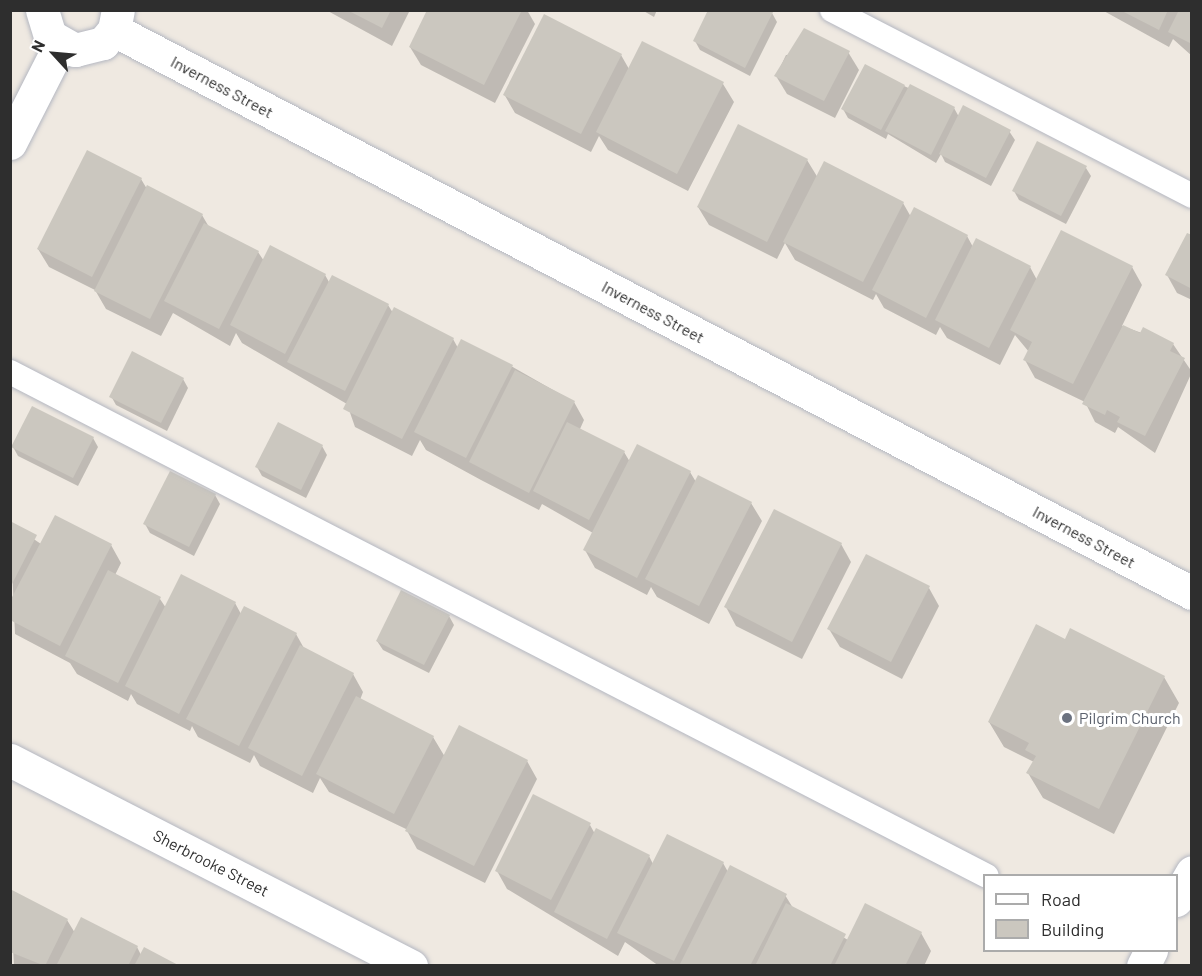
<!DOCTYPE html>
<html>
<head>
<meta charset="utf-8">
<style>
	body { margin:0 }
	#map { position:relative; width:1202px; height:976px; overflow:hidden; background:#efe9e1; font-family:Barlow,sans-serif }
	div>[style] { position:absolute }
	.shadow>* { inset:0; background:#0003 }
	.building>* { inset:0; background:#cbc7bf }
	.roads { filter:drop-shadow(0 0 2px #b4b7c1) drop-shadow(0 0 2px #b4b7c1) }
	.service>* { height:24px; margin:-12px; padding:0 12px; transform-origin:12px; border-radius:12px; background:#fff }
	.minor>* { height:33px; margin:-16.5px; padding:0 16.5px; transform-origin:16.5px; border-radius:16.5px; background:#fff }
	.dots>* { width:16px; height:16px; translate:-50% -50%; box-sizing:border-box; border:3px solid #fff; border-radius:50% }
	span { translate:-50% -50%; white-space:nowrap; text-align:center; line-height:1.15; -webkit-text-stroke:6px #fff; paint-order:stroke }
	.street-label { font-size:16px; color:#2e2e2e }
	.worship-label { font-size:16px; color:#5b616d }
	.left { translate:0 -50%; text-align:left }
	.frame { position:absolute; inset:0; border:12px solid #2e2e2e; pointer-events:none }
	.legend { position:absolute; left:983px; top:874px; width:195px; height:78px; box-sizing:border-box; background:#fff; border:2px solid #ababab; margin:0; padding:8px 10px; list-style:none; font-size:18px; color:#2e2e2e }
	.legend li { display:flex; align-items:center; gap:12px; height:30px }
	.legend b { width:30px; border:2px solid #ababab }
	.north { position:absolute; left:24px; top:24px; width:60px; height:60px; -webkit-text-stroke:4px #fff; paint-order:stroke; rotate:296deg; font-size:16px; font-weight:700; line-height:24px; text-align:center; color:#2e2e2e }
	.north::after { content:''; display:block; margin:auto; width:21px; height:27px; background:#2e2e2e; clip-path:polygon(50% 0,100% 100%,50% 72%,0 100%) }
</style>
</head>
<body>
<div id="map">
	<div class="shadow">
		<div style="clip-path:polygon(326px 10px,410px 10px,392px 46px)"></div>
		<div style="clip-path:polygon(429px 10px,527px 10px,535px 24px,495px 103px,421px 65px,410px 47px)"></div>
		<div style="clip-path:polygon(642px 10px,657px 10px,654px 17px)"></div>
		<div style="clip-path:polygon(710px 10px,772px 13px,777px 22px,750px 76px,700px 50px,695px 41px)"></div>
		<div style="clip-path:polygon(1102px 10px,1192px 10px,1192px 56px,1173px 39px,1169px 47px)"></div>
		<div style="clip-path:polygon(643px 43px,723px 84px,734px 102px,688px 191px,608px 150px,599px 136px,591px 152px,515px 113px,504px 94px,621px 55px,629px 69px)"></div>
		<div style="clip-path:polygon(848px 52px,859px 70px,835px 118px,787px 94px,776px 76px,786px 55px)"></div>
		<div style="clip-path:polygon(904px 86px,954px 108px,959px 117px,1009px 131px,1015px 140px,991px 186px,945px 162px,941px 154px,936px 163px,888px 134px,886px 139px,848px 118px,843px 109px)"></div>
		<div style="clip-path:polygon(807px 160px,818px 178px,903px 203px,911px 217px,967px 236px,973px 247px,1030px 267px,1037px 280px,1132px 267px,1142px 285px,1122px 326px,1173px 344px,1192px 372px,1155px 453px,1118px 427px,1115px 433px,1095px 422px,1085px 402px,1035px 378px,1025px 360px,1029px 352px,1015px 335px,1000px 365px,947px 338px,940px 327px,936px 335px,884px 308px,876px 294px,873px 300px,795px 260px,785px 243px,777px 259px,709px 225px,698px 207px)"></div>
		<div style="clip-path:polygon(1086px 168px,1091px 176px,1066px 224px,1019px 200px,1014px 191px)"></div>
		<div style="clip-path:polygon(141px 179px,147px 189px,202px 215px,209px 227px,258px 252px,264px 261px,325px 275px,329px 282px,388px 305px,393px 313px,453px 339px,458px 348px,511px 366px,574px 402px,584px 420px,580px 429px,624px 452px,630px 462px,690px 472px,696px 482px,699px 477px,751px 503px,762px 521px,709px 624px,657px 597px,651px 587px,647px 595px,595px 568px,585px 550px,593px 533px,542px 504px,539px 510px,481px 480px,426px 450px,420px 440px,412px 456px,355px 427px,347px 404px,242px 343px,236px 333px,230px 346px,173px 313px,161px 336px,106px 309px,95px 290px,49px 267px,38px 249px)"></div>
		<div style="clip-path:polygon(1192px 236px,1192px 300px,1177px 293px,1167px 275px)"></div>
		<div style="clip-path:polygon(183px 379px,188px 388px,167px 431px,116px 405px,111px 396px)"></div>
		<div style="clip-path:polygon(93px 438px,98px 447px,78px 486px,18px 456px,13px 447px)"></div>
		<div style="clip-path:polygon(322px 446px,327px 455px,306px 498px,262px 476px,257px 467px)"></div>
		<div style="clip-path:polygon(215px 495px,220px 504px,194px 556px,150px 533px,145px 524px)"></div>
		<div style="clip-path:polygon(10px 523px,41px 544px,111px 545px,121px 563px,115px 575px,160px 599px,166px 608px,235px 603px,241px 614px,296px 634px,305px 650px,353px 674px,363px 692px,360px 700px,433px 737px,445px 757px,527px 761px,537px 779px,485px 883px,417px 849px,406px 829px,329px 792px,320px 778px,313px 793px,260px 766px,254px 755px,250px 763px,198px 737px,192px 726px,190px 731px,137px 704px,131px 694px,128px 701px,77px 674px,70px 663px,15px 634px)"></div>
		<div style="clip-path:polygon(841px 544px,851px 562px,802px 659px,736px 626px,726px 607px)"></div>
		<div style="clip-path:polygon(929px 588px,939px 606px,902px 679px,840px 647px,829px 629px)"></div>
		<div style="clip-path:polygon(449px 616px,454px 625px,429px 673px,383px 650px,377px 641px)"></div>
		<div style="clip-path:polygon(1065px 641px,1164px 677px,1179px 703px,1114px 834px,1043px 798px,1028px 773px,1034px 762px,1004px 747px,989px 722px)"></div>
		<div style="clip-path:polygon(590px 825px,595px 834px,649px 856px,653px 864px,723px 863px,728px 872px,785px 895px,793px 908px,848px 940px,921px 933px,931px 951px,924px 966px,659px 966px,625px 942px,618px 956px,507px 889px,497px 871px)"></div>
		<div style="clip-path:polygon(10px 891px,67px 920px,75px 933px,137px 947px,141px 955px,177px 966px,14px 966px)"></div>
	</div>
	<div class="building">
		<div style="clip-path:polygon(347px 10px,391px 10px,382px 28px)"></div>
		<div style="clip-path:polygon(427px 10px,522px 10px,484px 85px,409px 47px)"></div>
		<div style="clip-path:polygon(708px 10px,773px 12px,745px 68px,693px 41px)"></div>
		<div style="clip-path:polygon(1120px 10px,1168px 10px,1159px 30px)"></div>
		<div style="clip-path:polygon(1179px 10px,1192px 10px,1192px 44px,1168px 32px)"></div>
		<div style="clip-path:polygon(544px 14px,622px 54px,581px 134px,503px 95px)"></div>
		<div style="clip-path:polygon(804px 28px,850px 51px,824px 101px,774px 76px)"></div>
		<div style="clip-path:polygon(642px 41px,724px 82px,677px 174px,596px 132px)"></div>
		<div style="clip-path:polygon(865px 64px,905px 85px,881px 130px,841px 109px)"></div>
		<div style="clip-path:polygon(910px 84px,955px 107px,931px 155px,885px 131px)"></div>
		<div style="clip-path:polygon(963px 105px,1011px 130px,986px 178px,939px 154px)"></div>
		<div style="clip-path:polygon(738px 124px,808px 159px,767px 242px,697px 207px)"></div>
		<div style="clip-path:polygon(1037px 141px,1087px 166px,1061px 216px,1012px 191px)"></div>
		<div style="clip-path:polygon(87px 150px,142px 178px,92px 277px,37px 249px)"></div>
		<div style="clip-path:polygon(824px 161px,904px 202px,863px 282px,783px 242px)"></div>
		<div style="clip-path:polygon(147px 185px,203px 214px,150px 319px,94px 291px)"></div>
		<div style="clip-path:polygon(914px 207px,968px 235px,926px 318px,872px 290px)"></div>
		<div style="clip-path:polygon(204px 223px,259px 251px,219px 329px,164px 301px)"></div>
		<div style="clip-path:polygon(1061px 230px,1133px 266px,1073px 384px,1023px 360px,1032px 342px,1010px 330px)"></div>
		<div style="clip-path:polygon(1187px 233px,1192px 235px,1192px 289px,1165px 275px)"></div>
		<div style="clip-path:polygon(976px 238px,1031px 266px,989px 348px,935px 320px)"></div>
		<div style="clip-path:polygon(270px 245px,326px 274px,285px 354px,230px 325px)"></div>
		<div style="clip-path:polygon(332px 275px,389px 304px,345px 391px,287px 362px)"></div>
		<div style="clip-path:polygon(394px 307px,454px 338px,402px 439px,343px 409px)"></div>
		<div style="clip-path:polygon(1123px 325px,1140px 333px,1143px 327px,1174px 343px,1170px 351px,1185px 358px,1145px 436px,1117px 422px,1120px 417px,1107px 410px,1105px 415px,1082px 404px)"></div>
		<div style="clip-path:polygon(461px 339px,513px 365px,466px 458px,414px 432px)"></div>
		<div style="clip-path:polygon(132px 351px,184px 378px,161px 423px,109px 397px)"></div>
		<div style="clip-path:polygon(515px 370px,575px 401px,529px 493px,469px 462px)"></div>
		<div style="clip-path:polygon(32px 406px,94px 437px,73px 478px,11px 447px)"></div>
		<div style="clip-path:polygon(278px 422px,323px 445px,301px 490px,255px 467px)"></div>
		<div style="clip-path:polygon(567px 422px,625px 451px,589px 520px,533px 491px)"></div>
		<div style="clip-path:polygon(637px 444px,691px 471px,637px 578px,583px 550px)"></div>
		<div style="clip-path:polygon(170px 471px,216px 494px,189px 547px,143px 524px)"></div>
		<div style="clip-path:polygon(698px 475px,752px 502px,699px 606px,645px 579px)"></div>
		<div style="clip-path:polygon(774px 509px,842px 543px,792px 642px,724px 607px)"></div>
		<div style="clip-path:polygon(55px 515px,112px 544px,60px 646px,10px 620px,10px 601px)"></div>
		<div style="clip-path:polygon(10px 521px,37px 535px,10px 588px)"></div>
		<div style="clip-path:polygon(866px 554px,930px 586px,891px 662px,827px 629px)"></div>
		<div style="clip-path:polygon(108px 570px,161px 597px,118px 683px,65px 656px)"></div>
		<div style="clip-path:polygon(181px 574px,236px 602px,179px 714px,125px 686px)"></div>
		<div style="clip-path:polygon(401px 590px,450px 615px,424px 665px,376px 641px)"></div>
		<div style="clip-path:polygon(244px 606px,297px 633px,239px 746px,186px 719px)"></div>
		<div style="clip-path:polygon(1036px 624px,1065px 639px,1070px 628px,1165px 676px,1099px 809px,1026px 773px,1036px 756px,1025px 750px,1029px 743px,988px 722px)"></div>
		<div style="clip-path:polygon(300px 645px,354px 673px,302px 776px,248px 748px)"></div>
		<div style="clip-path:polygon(356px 696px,434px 736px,394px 814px,316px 774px)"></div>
		<div style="clip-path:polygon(459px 725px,528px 760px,474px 866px,405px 831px)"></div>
		<div style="clip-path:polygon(533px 794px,591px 823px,551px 900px,495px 871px)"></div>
		<div style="clip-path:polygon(596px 828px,650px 855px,607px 939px,554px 912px)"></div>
		<div style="clip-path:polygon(667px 834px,724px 862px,674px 961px,617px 933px)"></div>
		<div style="clip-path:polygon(730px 865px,787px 894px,750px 966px,679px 966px)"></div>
		<div style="clip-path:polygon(10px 889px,68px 919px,45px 966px,10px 952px)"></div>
		<div style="clip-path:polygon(786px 903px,846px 934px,830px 966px,755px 966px)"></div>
		<div style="clip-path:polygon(865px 903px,922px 932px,905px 966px,834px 966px)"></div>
		<div style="clip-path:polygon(81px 917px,138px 946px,128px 966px,56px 966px)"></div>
		<div style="clip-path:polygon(144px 947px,180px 966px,134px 966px)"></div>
	</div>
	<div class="roads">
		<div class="service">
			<div style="left:832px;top:10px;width:405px;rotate:27.3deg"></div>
			<div style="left:10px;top:372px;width:1099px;rotate:27.29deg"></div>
		</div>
		<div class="minor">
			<div style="left:42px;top:10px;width:27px;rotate:73deg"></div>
			<div style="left:50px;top:36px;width:29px;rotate:29deg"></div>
			<div style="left:75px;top:50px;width:29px;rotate:-14deg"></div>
			<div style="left:103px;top:43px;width:17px;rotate:-50deg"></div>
			<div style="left:114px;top:30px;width:20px;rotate:-79deg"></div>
			<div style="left:114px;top:30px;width:1216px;rotate:27.58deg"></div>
			<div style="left:10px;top:143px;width:110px;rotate:-63deg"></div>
			<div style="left:10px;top:760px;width:451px;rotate:27.2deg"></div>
			<div style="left:1176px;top:900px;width:32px;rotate:-60deg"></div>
			<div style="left:1143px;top:966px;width:18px;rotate:-63deg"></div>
		</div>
	</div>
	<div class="dots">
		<div style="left:1067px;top:718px;background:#6b7280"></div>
	</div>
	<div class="street-label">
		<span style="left:222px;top:87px;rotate:28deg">Inverness Street</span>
		<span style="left:653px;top:312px;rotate:28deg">Inverness Street</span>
		<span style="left:1084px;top:537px;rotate:28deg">Inverness Street</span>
		<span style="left:211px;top:863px;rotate:27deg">Sherbrooke Street</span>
	</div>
	<div class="worship-label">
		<span class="left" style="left:1079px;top:718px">Pilgrim Church</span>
	</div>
	<div class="frame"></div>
	<ul class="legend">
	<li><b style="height:8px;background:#fff"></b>Road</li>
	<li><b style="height:16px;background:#cbc7bf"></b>Building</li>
	</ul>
	<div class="north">N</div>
</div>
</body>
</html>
